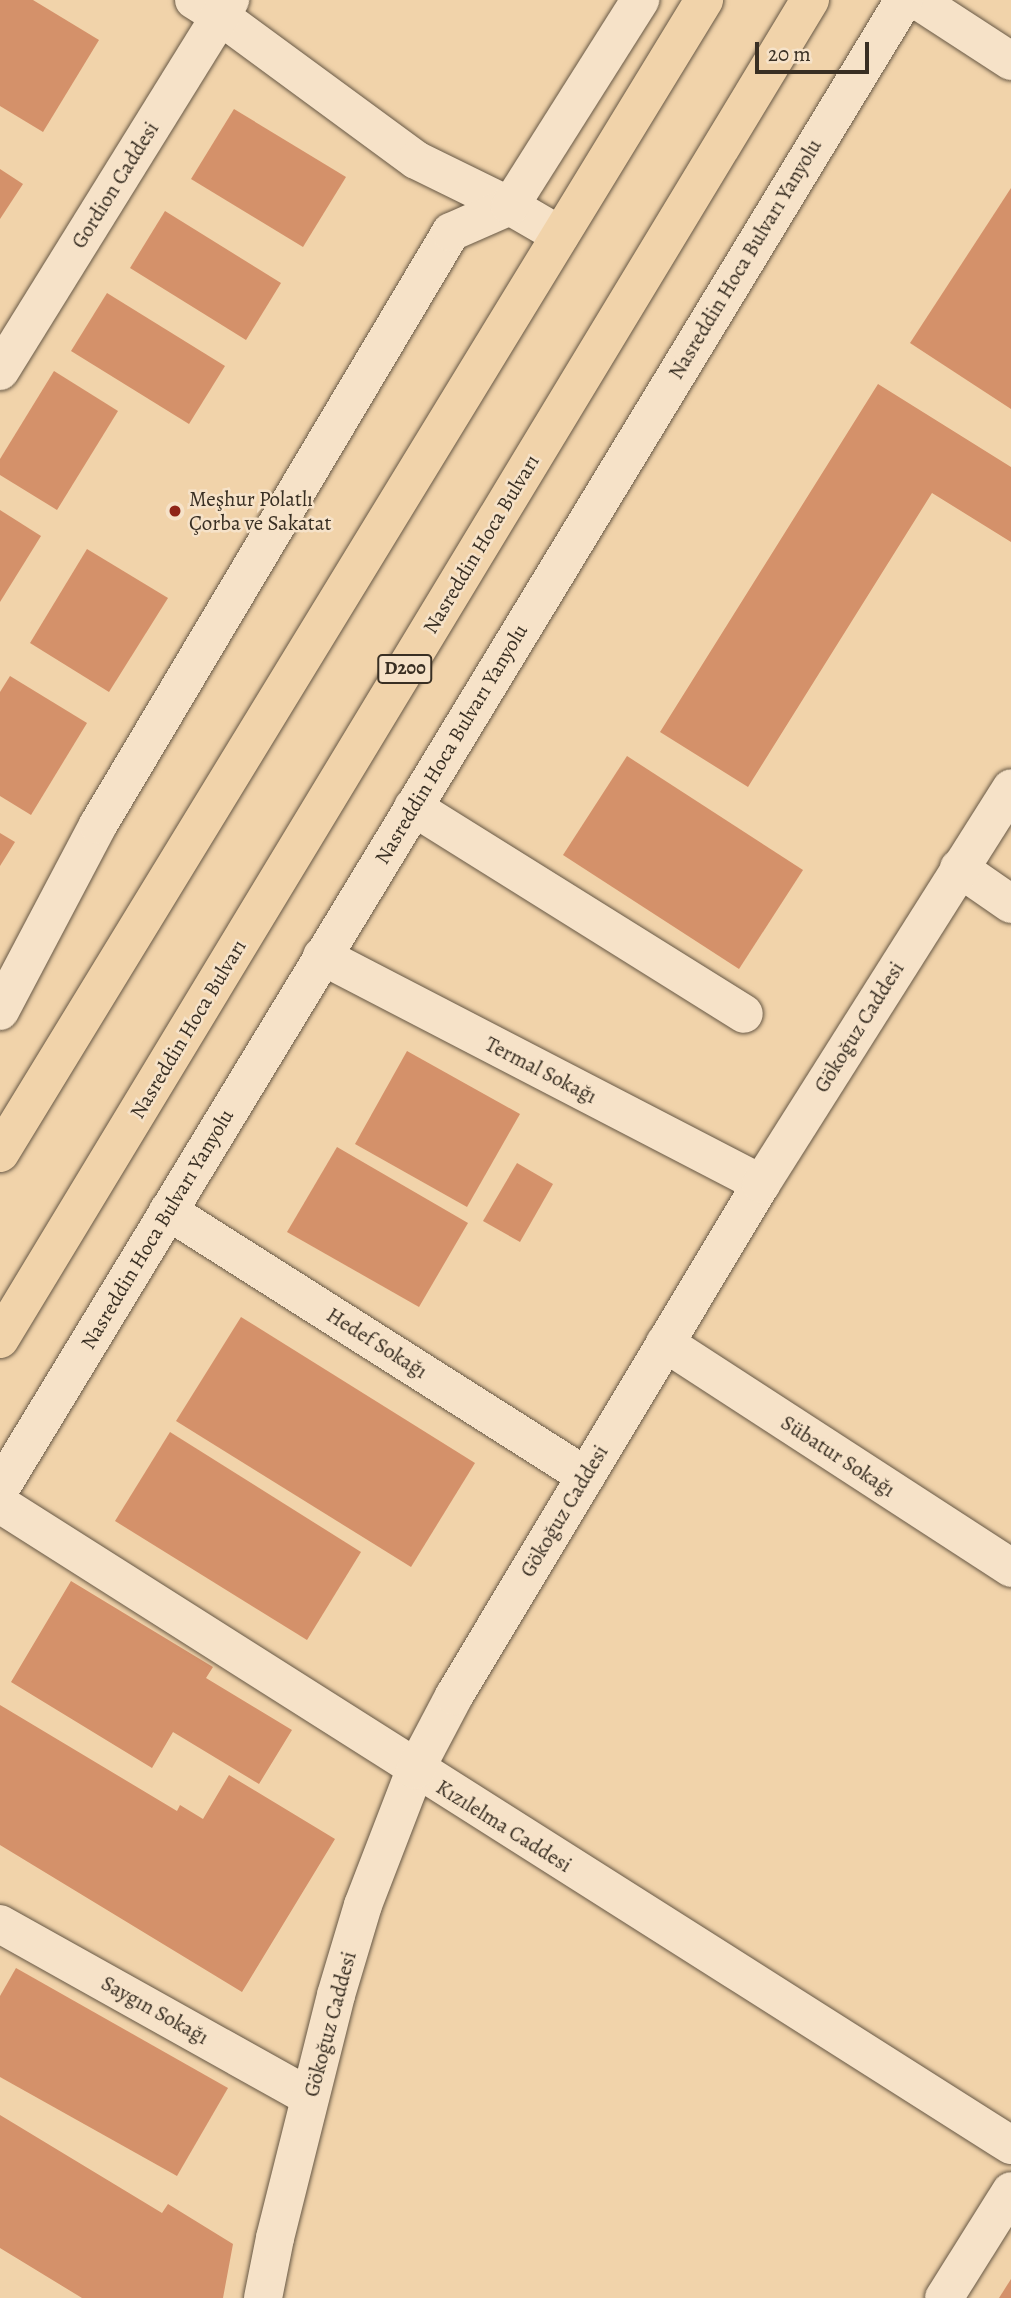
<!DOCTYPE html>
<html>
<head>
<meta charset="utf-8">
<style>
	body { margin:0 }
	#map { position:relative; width:1011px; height:2298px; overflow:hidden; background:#f1d3aa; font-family:Alegreya,serif }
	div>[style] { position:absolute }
	.building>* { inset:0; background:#d4916a }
	.roads { filter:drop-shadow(0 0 2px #675845) drop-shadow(0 0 2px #675845) }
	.minor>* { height:38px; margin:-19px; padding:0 19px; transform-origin:19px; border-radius:19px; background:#f6e2c8 }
	.highway>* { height:38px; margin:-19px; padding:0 19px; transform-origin:19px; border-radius:19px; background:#f1d3aa }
	.dots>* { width:19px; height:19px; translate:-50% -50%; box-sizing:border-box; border:4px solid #f6e2c8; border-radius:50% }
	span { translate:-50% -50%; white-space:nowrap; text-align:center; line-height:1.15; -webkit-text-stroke:5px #f6e2c8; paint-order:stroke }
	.shield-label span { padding:2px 5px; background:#f6e2c8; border:2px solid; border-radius:5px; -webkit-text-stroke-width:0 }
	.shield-label { font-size:19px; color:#392f23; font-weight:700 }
	.street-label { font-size:21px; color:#392f23 }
	.poi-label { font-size:21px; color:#392f23 }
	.left { translate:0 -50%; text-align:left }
	.scale { position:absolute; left:755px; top:42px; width:114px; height:32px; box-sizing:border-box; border:4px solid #392f23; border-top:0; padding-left:9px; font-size:21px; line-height:24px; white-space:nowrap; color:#392f23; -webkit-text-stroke:5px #f6e2c8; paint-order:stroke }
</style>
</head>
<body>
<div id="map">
	<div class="building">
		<div style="clip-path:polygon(0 0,33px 0,99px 40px,43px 132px,0 106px)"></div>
		<div style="clip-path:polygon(234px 109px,346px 177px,303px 247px,191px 179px)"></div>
		<div style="clip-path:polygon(0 169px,23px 184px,0 219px)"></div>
		<div style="clip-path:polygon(1011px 188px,1011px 409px,910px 343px)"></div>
		<div style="clip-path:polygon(165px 211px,281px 283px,246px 340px,130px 268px)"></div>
		<div style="clip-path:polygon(107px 293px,225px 366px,189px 424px,71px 351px)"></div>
		<div style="clip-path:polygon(54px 371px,118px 411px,57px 510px,0 475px,0 459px)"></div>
		<div style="clip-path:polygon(878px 384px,1011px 467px,1011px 542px,932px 493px,748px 787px,660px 732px)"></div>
		<div style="clip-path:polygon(0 510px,41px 536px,0 602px)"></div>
		<div style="clip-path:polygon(87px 549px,168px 598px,109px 692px,30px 643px)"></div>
		<div style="clip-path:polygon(10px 676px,87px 723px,31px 815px,0 796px,0 692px)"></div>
		<div style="clip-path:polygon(627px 756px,803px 870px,739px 969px,563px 855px)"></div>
		<div style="clip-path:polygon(0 833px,15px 842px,0 866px)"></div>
		<div style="clip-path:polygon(407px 1051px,520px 1114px,467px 1207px,355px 1144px)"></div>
		<div style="clip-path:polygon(337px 1147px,468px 1223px,419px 1307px,287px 1232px)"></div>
		<div style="clip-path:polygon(517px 1163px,553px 1184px,520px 1242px,483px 1221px)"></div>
		<div style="clip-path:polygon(241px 1317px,475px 1463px,411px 1567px,176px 1421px)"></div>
		<div style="clip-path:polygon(170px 1432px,361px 1552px,307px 1640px,115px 1521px)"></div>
		<div style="clip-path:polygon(71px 1581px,213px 1667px,206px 1678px,292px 1730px,259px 1784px,173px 1732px,152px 1768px,11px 1682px)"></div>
		<div style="clip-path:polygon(0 1705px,177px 1811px,180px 1805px,203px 1819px,229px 1775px,335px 1839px,242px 1992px,0 1845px)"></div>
		<div style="clip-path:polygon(16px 1968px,228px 2088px,177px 2176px,0 2077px,0 1996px)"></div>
		<div style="clip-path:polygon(0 2115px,162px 2213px,168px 2204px,233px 2244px,223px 2298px,82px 2298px,0 2248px)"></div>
		<div style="clip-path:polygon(1011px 2279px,1011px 2298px,999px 2298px)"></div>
	</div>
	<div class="roads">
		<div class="minor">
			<div style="left:194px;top:0;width:31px;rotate:32deg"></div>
			<div style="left:220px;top:16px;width:243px;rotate:36.3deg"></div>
			<div style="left:416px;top:160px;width:105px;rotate:26.1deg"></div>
			<div style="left:510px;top:206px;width:58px;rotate:30.1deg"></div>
			<div style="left:917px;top:0;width:112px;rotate:33deg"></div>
			<div style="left:0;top:371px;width:437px;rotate:-58.2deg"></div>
			<div style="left:413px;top:807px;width:390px;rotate:32deg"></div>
			<div style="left:959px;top:868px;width:63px;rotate:34.7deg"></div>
			<div style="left:322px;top:956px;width:495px;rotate:27.4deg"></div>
			<div style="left:0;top:1011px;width:210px;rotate:-62.2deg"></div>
			<div style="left:98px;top:825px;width:690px;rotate:-59.24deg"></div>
			<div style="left:451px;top:232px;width:64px;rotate:-23.8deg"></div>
			<div style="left:510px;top:206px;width:244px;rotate:-57.7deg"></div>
			<div style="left:168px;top:1211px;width:495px;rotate:32.4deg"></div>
			<div style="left:665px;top:1343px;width:413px;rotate:33deg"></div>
			<div style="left:0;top:1489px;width:1742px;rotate:-58.74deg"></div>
			<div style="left:0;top:1504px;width:1197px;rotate:32.38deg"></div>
			<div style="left:0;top:1924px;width:355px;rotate:29.2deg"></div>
			<div style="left:263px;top:2298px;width:61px;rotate:-78.7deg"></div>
			<div style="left:275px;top:2238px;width:251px;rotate:-75.9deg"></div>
			<div style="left:336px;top:1995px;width:94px;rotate:-73.3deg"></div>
			<div style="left:363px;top:1905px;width:145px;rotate:-68.9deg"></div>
			<div style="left:415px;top:1770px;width:84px;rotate:-62.2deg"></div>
			<div style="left:454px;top:1696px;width:597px;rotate:-59.05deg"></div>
			<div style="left:761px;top:1184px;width:468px;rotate:-57.7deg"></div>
			<div style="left:944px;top:2298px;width:126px;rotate:-57.9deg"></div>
		</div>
		<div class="highway">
			<div style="left:0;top:1153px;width:1351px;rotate:-58.59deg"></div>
			<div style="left:0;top:1339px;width:1565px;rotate:-58.83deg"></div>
		</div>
	</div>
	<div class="dots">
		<div style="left:175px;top:511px;background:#8f2418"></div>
	</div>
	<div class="shield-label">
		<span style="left:405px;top:669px">D200</span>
	</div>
	<div class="street-label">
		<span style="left:115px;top:185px;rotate:-58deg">Gordion Caddesi</span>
		<span style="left:745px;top:259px;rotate:-59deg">Nasreddin Hoca Bulvarı Yanyolu</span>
		<span style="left:481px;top:544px;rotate:-59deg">Nasreddin Hoca Bulvarı</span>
		<span style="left:451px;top:744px;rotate:-59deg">Nasreddin Hoca Bulvarı Yanyolu</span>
		<span style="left:859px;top:1027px;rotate:-58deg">Gökoğuz Caddesi</span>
		<span style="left:188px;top:1029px;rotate:-59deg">Nasreddin Hoca Bulvarı</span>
		<span style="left:541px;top:1070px;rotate:27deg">Termal Sokağı</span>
		<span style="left:157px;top:1229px;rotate:-59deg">Nasreddin Hoca Bulvarı Yanyolu</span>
		<span style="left:377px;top:1343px;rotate:32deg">Hedef Sokağı</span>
		<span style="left:838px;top:1456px;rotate:33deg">Sübatur Sokağı</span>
		<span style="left:564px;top:1511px;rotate:-59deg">Gökoğuz Caddesi</span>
		<span style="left:504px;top:1826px;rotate:32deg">Kızılelma Caddesi</span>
		<span style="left:155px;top:2010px;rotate:29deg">Saygın Sokağı</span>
		<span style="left:330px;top:2024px;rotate:-75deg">Gökoğuz Caddesi</span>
	</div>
	<div class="poi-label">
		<span class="left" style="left:189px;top:511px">Meşhur Polatlı<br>Çorba ve Sakatat</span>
	</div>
	<div class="scale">20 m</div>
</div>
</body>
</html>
